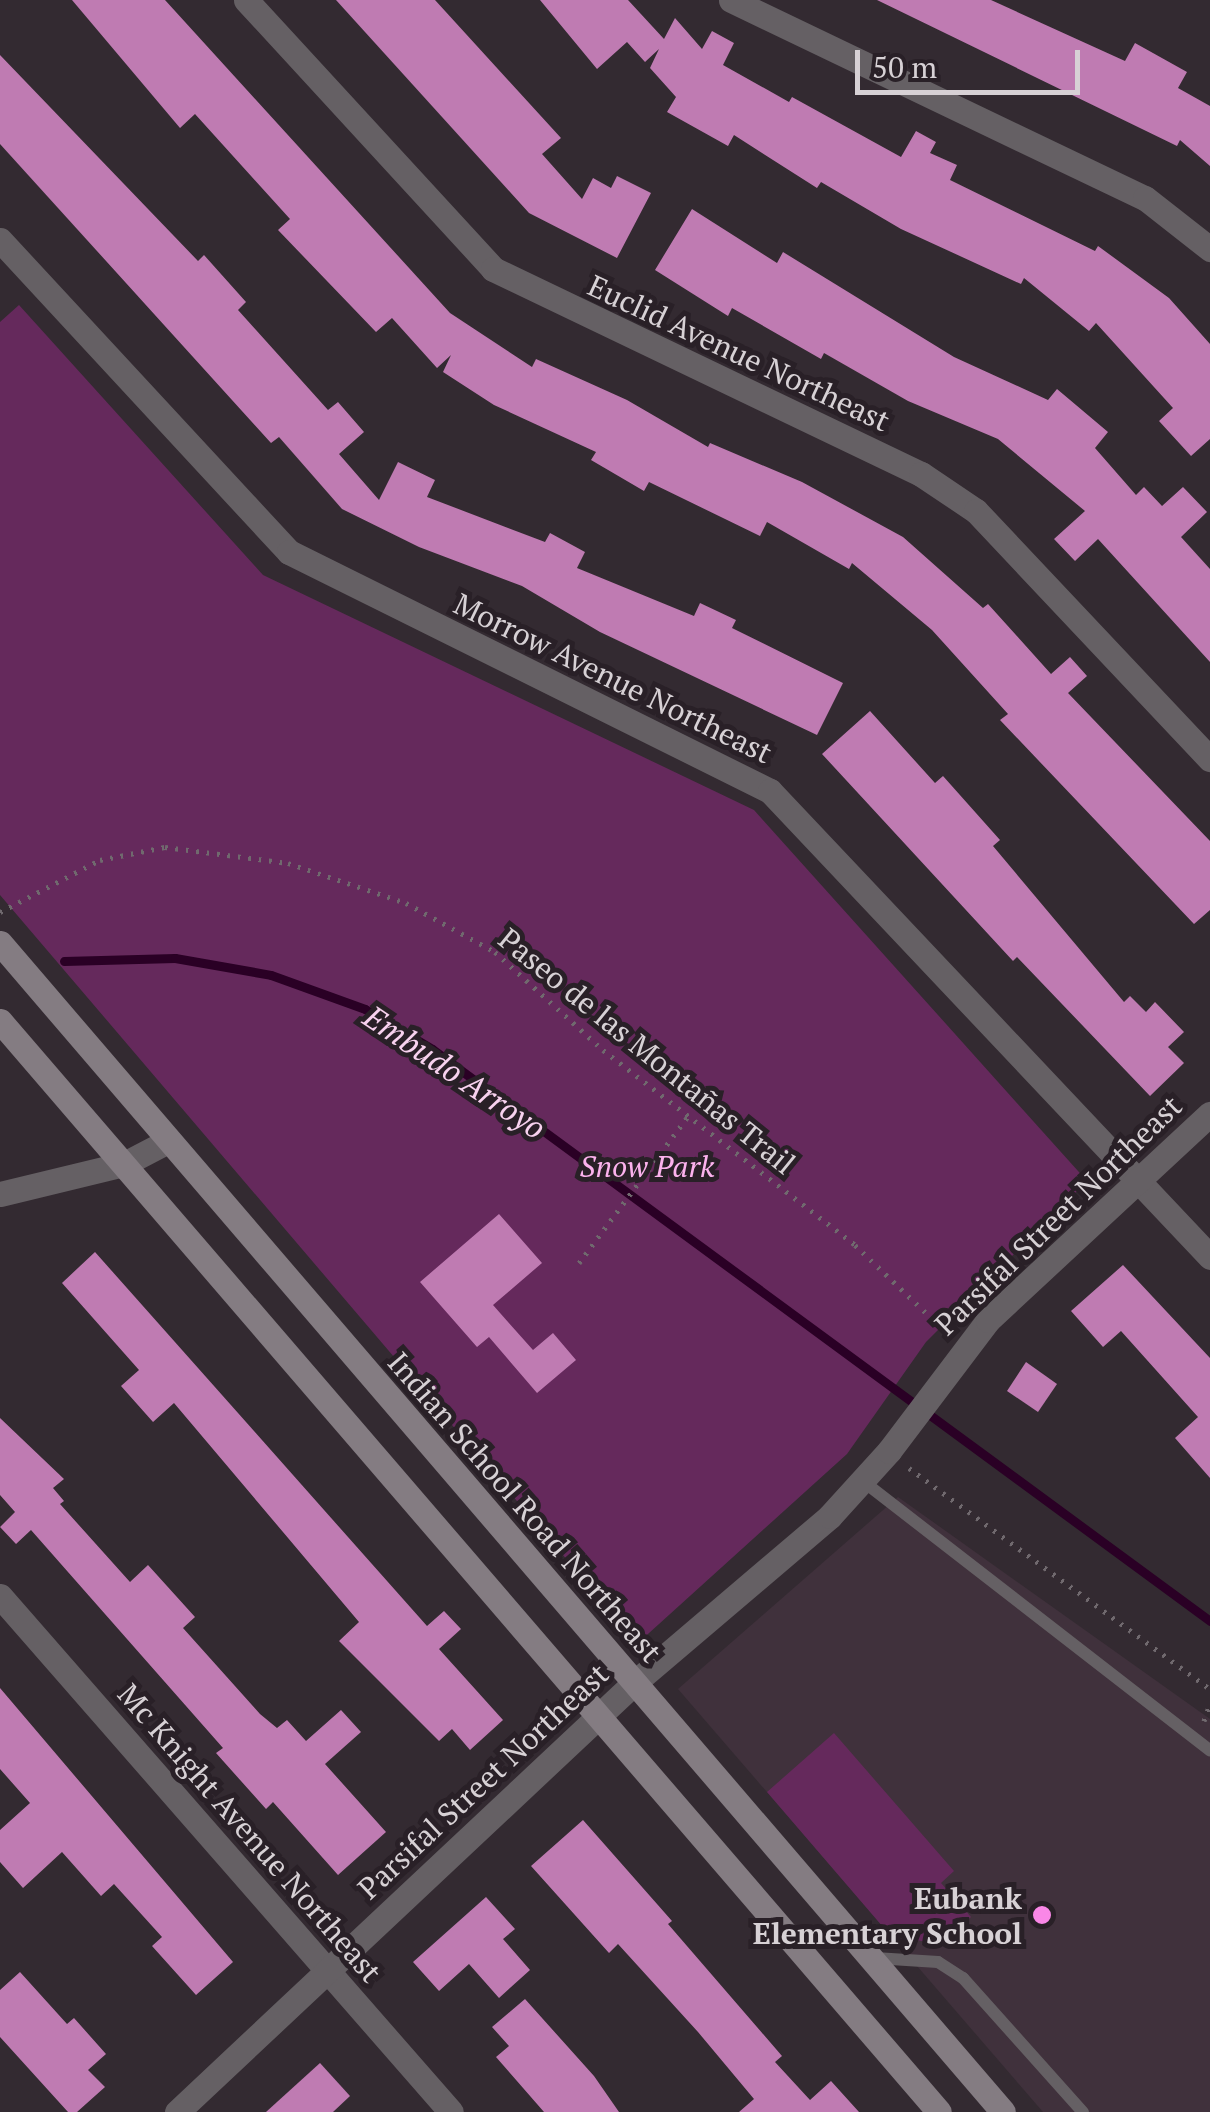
<!DOCTYPE html>
<html>
<head>
<meta charset="utf-8">
<style>
	body { margin:0 }
	#map { position:relative; width:1210px; height:2112px; overflow:hidden; background:#332a31; font-family:"PT Serif",serif }
	div>[style] { position:absolute }
	.built>* { inset:0; background:#40313c }
	.green>* { inset:0; background:#65295c }
	.stream>* { height:9px; margin:-4.5px; padding:0 4.5px; transform-origin:4.5px; border-radius:4.5px; background:#2a0025 }
	.building>* { inset:0; background:#bf7bb2 }
	.path>* { height:5px; margin-top:-2.5px; transform-origin:0; background:repeating-linear-gradient(90deg,#70696e 0 2.5px,transparent 0 10.5px) }
	.lane>* { height:12px; margin:-6px; padding:0 6px; transform-origin:6px; border-radius:6px; background:#656064 }
	.street>* { height:25px; margin:-12.5px; padding:0 12.5px; transform-origin:12.5px; border-radius:12.5px; background:#656064 }
	.secondary>* { height:25px; margin:-12.5px; padding:0 12.5px; transform-origin:12.5px; border-radius:12.5px; background:#847c82 }
	.dots>* { width:28px; height:28px; translate:-50% -50%; box-sizing:border-box; border:5px solid #292027; border-radius:50% }
	span { translate:-50% -50%; white-space:nowrap; text-align:center; line-height:1.15; -webkit-text-stroke:10px #292027; paint-order:stroke }
	.street-label { font-size:30px; color:#d7d1d5 }
	.park-label { font-size:30px; color:#fbb2ed; font-style:italic }
	.poi-label { font-size:30px; color:#d7d1d5; font-weight:700 }
	.right { translate:-100% -50%; text-align:right }
	.water-label { font-size:32px; color:#f8d2ef; font-style:italic }
	.scale { position:absolute; left:855px; top:50px; width:225px; height:45px; box-sizing:border-box; border:5px solid #d7d1d5; border-top:0; padding-left:12px; font-size:30px; line-height:35px; white-space:nowrap; color:#d7d1d5; -webkit-text-stroke:8px #292027; paint-order:stroke }
</style>
</head>
<body>
<div id="map">
	<div class="built">
		<div style="clip-path:polygon(898px 1497px,1210px 1719px,1210px 2112px,1043px 2112px,678px 1689px)"></div>
	</div>
	<div class="green">
		<div style="clip-path:polygon(19px 305px,263px 575px,754px 810px,1087px 1181px,926px 1342px,847px 1454px,638px 1643px,0 895px,0 322px)"></div>
		<div style="clip-path:polygon(834px 1733px,954px 1871px,941px 1883px,971px 1917px,940px 1945px,889px 1934px,767px 1792px)"></div>
	</div>
	<div class="stream">
		<div style="left:64px;top:961px;width:111px;rotate:-1.5deg"></div>
		<div style="left:175px;top:958px;width:97px;rotate:10deg"></div>
		<div style="left:271px;top:975px;width:100px;rotate:19.9deg"></div>
		<div style="left:365px;top:1009px;width:78px;rotate:30.8deg"></div>
		<div style="left:432px;top:1049px;width:966px;rotate:36.32deg"></div>
	</div>
	<div class="building">
		<div style="clip-path:polygon(72px 0,165px 0,450px 313px,532px 367px,536px 359px,627px 400px,708px 447px,710px 443px,802px 482px,903px 537px,983px 608px,988px 604px,1051px 674px,1070px 657px,1087px 676px,1068px 693px,1210px 841px,1210px 910px,1194px 924px,1000px 720px,1008px 714px,932px 630px,852px 563px,849px 569px,767px 522px,760px 536px,649px 482px,644px 491px,591px 460px,596px 452px,494px 405px,443px 372px,451px 355px,437px 368px,392px 318px,376px 332px,278px 230px,290px 219px,195px 114px,180px 128px)"></div>
		<div style="clip-path:polygon(336px 0,435px 0,561px 138px,542px 154px,582px 199px,593px 178px,611px 188px,617px 176px,651px 193px,617px 258px,529px 213px)"></div>
		<div style="clip-path:polygon(540px 0,628px 0,664px 39px,675px 18px,702px 49px,712px 31px,734px 43px,723px 65px,789px 102px,792px 97px,901px 157px,916px 131px,936px 142px,930px 153px,957px 165px,950px 180px,1095px 251px,1098px 246px,1169px 298px,1210px 344px,1210px 439px,1191px 456px,1159px 421px,1173px 408px,1096px 323px,1089px 331px,1024px 278px,1021px 284px,901px 229px,821px 182px,817px 188px,734px 135px,728px 146px,667px 112px,676px 97px,650px 68px,659px 49px,645px 62px,627px 42px,597px 69px)"></div>
		<div style="clip-path:polygon(877px 0,991px 0,1125px 61px,1135px 43px,1187px 72px,1178px 88px,1210px 106px,1210px 166px,1180px 140px,1177px 146px)"></div>
		<div style="clip-path:polygon(0 55px,198px 261px,204px 255px,246px 302px,238px 310px,328px 410px,338px 402px,364px 432px,339px 454px,379px 500px,398px 462px,435px 480px,427px 497px,545px 542px,550px 533px,585px 552px,577px 568px,694px 616px,700px 603px,736px 620px,732px 628px,843px 683px,817px 735px,600px 632px,522px 586px,419px 547px,342px 509px,279px 437px,271px 443px,0 144px)"></div>
		<div style="clip-path:polygon(692px 209px,777px 263px,783px 252px,954px 357px,1048px 400px,1057px 389px,1108px 432px,1095px 448px,1136px 495px,1144px 487px,1162px 506px,1183px 487px,1207px 512px,1181px 537px,1210px 569px,1210px 662px,1098px 539px,1075px 561px,1054px 539px,1085px 511px,998px 439px,908px 401px,824px 353px,821px 359px,732px 308px,728px 316px,655px 270px)"></div>
		<div style="clip-path:polygon(870px 711px,935px 783px,943px 776px,1000px 840px,993px 846px,1124px 1002px,1130px 996px,1146px 1012px,1155px 1002px,1184px 1032px,1168px 1047px,1184px 1063px,1150px 1096px,1017px 957px,1013px 961px,822px 754px)"></div>
		<div style="clip-path:polygon(499px 1214px,542px 1263px,493px 1305px,533px 1350px,553px 1333px,576px 1360px,537px 1393px,489px 1337px,477px 1347px,420px 1282px)"></div>
		<div style="clip-path:polygon(95px 1252px,427px 1626px,444px 1611px,461px 1629px,439px 1649px,503px 1720px,470px 1750px,452px 1729px,439px 1741px,339px 1641px,359px 1622px,174px 1403px,153px 1422px,121px 1386px,139px 1370px,62px 1283px)"></div>
		<div style="clip-path:polygon(1123px 1265px,1210px 1358px,1210px 1478px,1175px 1438px,1198px 1417px,1121px 1331px,1103px 1347px,1071px 1311px)"></div>
		<div style="clip-path:polygon(1026px 1362px,1057px 1384px,1038px 1412px,1007px 1391px)"></div>
		<div style="clip-path:polygon(0 1418px,64px 1479px,53px 1488px,64px 1501px,60px 1504px,130px 1582px,148px 1565px,195px 1617px,183px 1628px,260px 1714px,277px 1728px,287px 1720px,306px 1741px,341px 1710px,361px 1732px,325px 1764px,386px 1832px,338px 1875px,273px 1802px,266px 1809px,216px 1753px,223px 1748px,31px 1530px,16px 1544px,0 1527px,15px 1512px,0 1495px)"></div>
		<div style="clip-path:polygon(0 1688px,233px 1962px,196px 1995px,152px 1946px,162px 1937px,114px 1884px,101px 1896px,62px 1852px,23px 1888px,0 1862px,0 1830px,30px 1803px,0 1769px)"></div>
		<div style="clip-path:polygon(583px 1820px,672px 1921px,668px 1924px,782px 2056px,775px 2062px,810px 2100px,831px 2081px,859px 2112px,739px 2112px,754px 2099px,698px 2032px,618px 1944px,609px 1953px,531px 1866px)"></div>
		<div style="clip-path:polygon(486px 1897px,515px 1929px,503px 1939px,530px 1970px,499px 1998px,469px 1964px,439px 1991px,413px 1962px)"></div>
		<div style="clip-path:polygon(20px 1972px,67px 2024px,74px 2018px,106px 2054px,88px 2070px,105px 2087px,77px 2112px,68px 2112px,0 2037px,0 1990px)"></div>
		<div style="clip-path:polygon(525px 1999px,594px 2076px,619px 2112px,544px 2112px,496px 2057px,509px 2046px,492px 2027px)"></div>
		<div style="clip-path:polygon(320px 2063px,350px 2096px,333px 2112px,266px 2112px)"></div>
	</div>
	<div class="path">
		<div style="left:0;top:912px;width:113px;rotate:-27.5deg"></div>
		<div style="left:100px;top:860px;width:66px;rotate:-11.3deg"></div>
		<div style="left:165px;top:847px;width:124px;rotate:7.4deg"></div>
		<div style="left:288px;top:863px;width:125px;rotate:18.7deg"></div>
		<div style="left:406px;top:903px;width:102px;rotate:28.8deg"></div>
		<div style="left:495px;top:952px;width:146px;rotate:42.2deg"></div>
		<div style="left:603px;top:1050px;width:319px;rotate:37.7deg"></div>
		<div style="left:855px;top:1245px;width:126px;rotate:43.7deg"></div>
		<div style="left:579px;top:1263px;width:184px;rotate:-53.4deg"></div>
		<div style="left:909px;top:1468px;width:373px;rotate:36.3deg"></div>
		<div style="left:1204px;top:1721px;width:18px;rotate:-71deg"></div>
	</div>
	<div class="lane">
		<div style="left:864px;top:1482px;width:438px;rotate:37.8deg"></div>
		<div style="left:875px;top:1958px;width:63px;rotate:3.6deg"></div>
		<div style="left:938px;top:1962px;width:30px;rotate:33deg"></div>
		<div style="left:963px;top:1978px;width:180px;rotate:48.2deg"></div>
	</div>
	<div class="street">
		<div style="left:246px;top:0;width:365px;rotate:47.4deg"></div>
		<div style="left:493px;top:269px;width:475px;rotate:25.6deg"></div>
		<div style="left:921px;top:474px;width:66px;rotate:33.9deg"></div>
		<div style="left:976px;top:511px;width:341px;rotate:46.7deg"></div>
		<div style="left:731px;top:0;width:459px;rotate:25.6deg"></div>
		<div style="left:1145px;top:198px;width:83px;rotate:38.1deg"></div>
		<div style="left:0;top:240px;width:425px;rotate:47.2deg"></div>
		<div style="left:289px;top:552px;width:537px;rotate:26.42deg"></div>
		<div style="left:770px;top:791px;width:641px;rotate:46.64deg"></div>
		<div style="left:0;top:1194px;width:128px;rotate:-13.6deg"></div>
		<div style="left:124px;top:1164px;width:47px;rotate:-27.6deg"></div>
		<div style="left:0;top:1596px;width:685px;rotate:48.85deg"></div>
		<div style="left:177px;top:2112px;width:627px;rotate:-43.19deg"></div>
		<div style="left:634px;top:1683px;width:257px;rotate:-40.4deg"></div>
		<div style="left:830px;top:1516px;width:88px;rotate:-47.8deg"></div>
		<div style="left:889px;top:1451px;width:164px;rotate:-52.9deg"></div>
		<div style="left:988px;top:1320px;width:303px;rotate:-42.9deg"></div>
	</div>
	<div class="secondary">
		<div style="left:0;top:943px;width:1540px;rotate:49.37deg"></div>
		<div style="left:0;top:1021px;width:1439px;rotate:49.28deg"></div>
	</div>
	<div class="dots">
		<div style="left:1042px;top:1915px;background:#fa87e7"></div>
	</div>
	<div class="street-label">
		<span style="left:739px;top:353px;rotate:25deg">Euclid Avenue Northeast</span>
		<span style="left:613px;top:678px;rotate:26deg">Morrow Avenue Northeast</span>
		<span style="left:647px;top:1051px;rotate:39deg">Paseo de las Montañas Trail</span>
		<span style="left:1058px;top:1215px;rotate:-44deg">Parsifal Street Northeast</span>
		<span style="left:525px;top:1507px;rotate:49deg">Indian School Road Northeast</span>
		<span style="left:483px;top:1781px;rotate:-43deg">Parsifal Street Northeast</span>
		<span style="left:250px;top:1833px;rotate:49deg">Mc Knight Avenue Northeast</span>
	</div>
	<div class="park-label">
		<span style="left:647px;top:1166px">Snow Park</span>
	</div>
	<div class="poi-label">
		<span class="right" style="left:1022px;top:1915px">Eubank<br>Elementary School</span>
	</div>
	<div class="water-label">
		<span style="left:455px;top:1072px;rotate:34deg">Embudo Arroyo</span>
	</div>
	<div class="scale">50 m</div>
</div>
</body>
</html>
